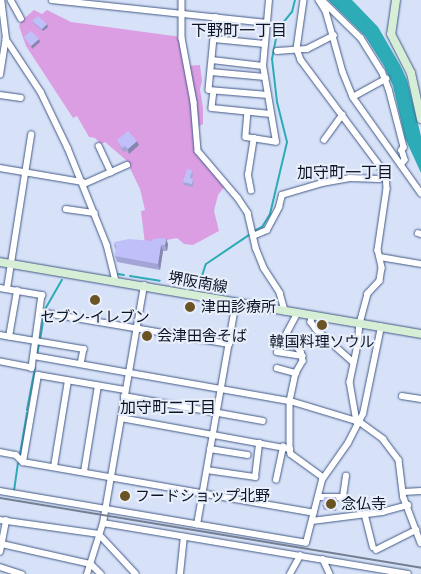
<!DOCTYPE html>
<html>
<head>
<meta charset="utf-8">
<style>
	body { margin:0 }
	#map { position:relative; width:421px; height:574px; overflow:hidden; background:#d7e2f8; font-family:"PT Sans Narrow","Noto Sans JP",sans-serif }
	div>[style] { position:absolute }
	.green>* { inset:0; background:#dc9ee2 }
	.water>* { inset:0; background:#2dacb7 }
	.stream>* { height:2px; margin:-1px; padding:0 1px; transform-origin:1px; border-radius:1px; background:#2dacb7 }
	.roads { filter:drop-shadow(0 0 1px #425987) drop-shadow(0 0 1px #425987) }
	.street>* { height:5.5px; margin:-2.75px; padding:0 2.75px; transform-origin:2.75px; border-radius:2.75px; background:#fff }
	.secondary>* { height:8px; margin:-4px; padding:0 4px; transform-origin:4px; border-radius:4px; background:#d7eed6 }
	.rail>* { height:2px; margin:-1px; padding:0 1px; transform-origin:1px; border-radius:1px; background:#757f93 }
	.wall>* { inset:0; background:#a4a5d6 }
	.shaded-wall>* { inset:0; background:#8686ae }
	.building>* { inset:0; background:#bfc0f9 }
	.dots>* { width:14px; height:14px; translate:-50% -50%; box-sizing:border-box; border:2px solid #e9effa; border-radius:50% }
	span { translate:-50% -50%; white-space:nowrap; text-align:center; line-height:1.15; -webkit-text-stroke:4px #e9effa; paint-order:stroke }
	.street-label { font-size:15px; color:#0c1528 }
	.poi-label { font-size:15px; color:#0c1528 }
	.left { translate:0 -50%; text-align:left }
	.neighbourhood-label { font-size:16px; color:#0c1528 }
</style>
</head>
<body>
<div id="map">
	<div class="green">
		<div style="clip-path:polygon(34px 10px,42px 14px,47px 10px,71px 22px,181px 37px,186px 66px,200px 65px,202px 81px,200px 89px,203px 108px,203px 124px,198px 127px,195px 150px,197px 156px,225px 186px,218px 195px,214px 211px,219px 231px,193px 245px,184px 244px,177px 238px,145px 244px,141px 211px,145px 210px,140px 189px,126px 160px,105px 142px,101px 144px,95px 138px,89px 137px,77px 116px,73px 118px,26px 46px,19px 26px,21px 21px)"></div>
	</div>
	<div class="water">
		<div style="clip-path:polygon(328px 0,352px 0,378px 27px,400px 65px,407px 80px,421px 136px,421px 173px,405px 138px,393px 86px,384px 66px,365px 36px)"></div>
	</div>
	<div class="stream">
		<div style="left:254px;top:231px;width:9px;rotate:-27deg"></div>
		<div style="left:262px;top:227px;width:15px;rotate:-58deg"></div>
		<div style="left:270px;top:214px;width:74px;rotate:-76.7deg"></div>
		<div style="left:287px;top:142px;width:41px;rotate:-104deg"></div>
		<div style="left:277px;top:102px;width:43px;rotate:-96.6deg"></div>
		<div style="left:272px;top:59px;width:31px;rotate:-79deg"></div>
		<div style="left:278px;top:29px;width:22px;rotate:-51deg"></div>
		<div style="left:292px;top:12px;width:12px;rotate:-76deg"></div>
		<div style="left:118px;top:274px;width:6px;rotate:9deg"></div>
		<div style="left:130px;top:276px;width:30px;rotate:9deg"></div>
		<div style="left:198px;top:288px;width:25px;rotate:-72deg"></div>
		<div style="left:206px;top:264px;width:52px;rotate:-34deg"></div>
		<div style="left:44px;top:311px;width:36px;rotate:-60deg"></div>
		<div style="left:40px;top:340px;width:25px;rotate:-81deg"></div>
		<div style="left:37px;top:355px;width:11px;rotate:-80deg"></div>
		<div style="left:27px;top:410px;width:43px;rotate:-79.2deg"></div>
		<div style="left:20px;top:454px;width:42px;rotate:-80.3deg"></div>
		<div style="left:14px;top:491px;width:28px;rotate:-82deg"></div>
	</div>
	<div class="roads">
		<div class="street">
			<div style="left:11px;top:0;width:21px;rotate:61deg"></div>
			<div style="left:52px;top:0;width:216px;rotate:6.1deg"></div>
			<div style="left:182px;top:0;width:38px;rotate:90deg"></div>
			<div style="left:182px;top:38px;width:65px;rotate:79.4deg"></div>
			<div style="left:194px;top:102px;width:49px;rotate:85.3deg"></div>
			<div style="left:198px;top:151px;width:62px;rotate:49.6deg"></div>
			<div style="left:238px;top:198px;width:18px;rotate:56deg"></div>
			<div style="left:248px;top:213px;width:36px;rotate:77deg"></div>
			<div style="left:256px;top:248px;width:22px;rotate:68deg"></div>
			<div style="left:264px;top:268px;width:30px;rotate:57deg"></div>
			<div style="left:280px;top:293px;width:19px;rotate:74deg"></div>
			<div style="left:304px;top:0;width:49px;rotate:98.1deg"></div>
			<div style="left:297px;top:49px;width:12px;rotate:70deg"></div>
			<div style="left:301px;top:60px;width:142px;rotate:53.3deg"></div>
			<div style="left:386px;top:174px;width:15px;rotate:86deg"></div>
			<div style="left:387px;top:189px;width:62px;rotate:98.4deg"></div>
			<div style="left:378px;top:250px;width:18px;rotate:77deg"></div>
			<div style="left:382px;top:268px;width:13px;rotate:99deg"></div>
			<div style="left:380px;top:281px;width:18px;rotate:133deg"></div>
			<div style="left:368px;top:294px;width:30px;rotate:105deg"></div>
			<div style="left:360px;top:323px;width:22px;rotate:95deg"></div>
			<div style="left:358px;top:345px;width:38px;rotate:102deg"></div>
			<div style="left:350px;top:382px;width:41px;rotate:80.1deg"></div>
			<div style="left:319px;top:0;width:13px;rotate:58deg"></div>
			<div style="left:326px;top:11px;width:63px;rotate:74.4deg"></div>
			<div style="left:343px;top:72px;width:27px;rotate:68deg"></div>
			<div style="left:353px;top:97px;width:118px;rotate:54.7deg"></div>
			<div style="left:322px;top:0;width:54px;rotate:44.3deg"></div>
			<div style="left:361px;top:38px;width:39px;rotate:58deg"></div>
			<div style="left:382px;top:71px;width:19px;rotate:69deg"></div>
			<div style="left:389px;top:89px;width:60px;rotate:75.5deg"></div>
			<div style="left:404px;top:147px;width:4px;rotate:124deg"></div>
			<div style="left:402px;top:150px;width:10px;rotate:73deg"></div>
			<div style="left:405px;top:160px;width:5px;rotate:127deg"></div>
			<div style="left:216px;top:17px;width:73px;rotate:95.5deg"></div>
			<div style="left:209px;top:90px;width:59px;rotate:4.8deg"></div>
			<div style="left:6px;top:39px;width:64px;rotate:56.6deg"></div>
			<div style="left:41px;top:92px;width:62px;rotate:64.3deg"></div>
			<div style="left:68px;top:148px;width:105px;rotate:68.1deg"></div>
			<div style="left:107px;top:245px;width:38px;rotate:76deg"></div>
			<div style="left:214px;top:39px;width:51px;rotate:5.6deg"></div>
			<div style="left:277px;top:51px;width:30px;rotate:-4deg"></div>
			<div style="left:307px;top:49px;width:30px;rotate:-27deg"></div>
			<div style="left:212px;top:60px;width:51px;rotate:6.7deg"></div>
			<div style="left:211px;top:72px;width:54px;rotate:5.3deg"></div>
			<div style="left:0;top:75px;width:36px;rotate:-81deg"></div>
			<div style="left:6px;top:39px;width:39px;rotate:-97deg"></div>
			<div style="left:214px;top:91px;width:17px;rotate:97deg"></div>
			<div style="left:212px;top:108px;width:59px;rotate:5.8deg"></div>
			<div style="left:0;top:95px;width:21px;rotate:8deg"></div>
			<div style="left:353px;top:97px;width:38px;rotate:-29deg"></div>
			<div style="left:248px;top:112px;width:25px;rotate:95deg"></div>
			<div style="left:246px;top:137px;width:30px;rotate:9deg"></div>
			<div style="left:276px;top:142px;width:77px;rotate:-99.7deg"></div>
			<div style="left:263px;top:66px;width:66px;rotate:-84.8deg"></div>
			<div style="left:324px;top:140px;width:31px;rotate:-54deg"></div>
			<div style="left:99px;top:146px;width:29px;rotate:65deg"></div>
			<div style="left:0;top:168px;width:84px;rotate:9.6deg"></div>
			<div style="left:84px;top:184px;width:47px;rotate:-23.8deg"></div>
			<div style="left:251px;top:191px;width:16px;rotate:-101deg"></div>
			<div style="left:248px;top:175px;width:37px;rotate:-81deg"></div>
			<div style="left:66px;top:209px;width:29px;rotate:8deg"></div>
			<div style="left:418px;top:233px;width:3px;rotate:18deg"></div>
			<div style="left:253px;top:236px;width:15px;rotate:-23deg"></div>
			<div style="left:267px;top:230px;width:26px;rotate:-62deg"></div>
			<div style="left:279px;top:207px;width:12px;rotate:-76deg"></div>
			<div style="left:282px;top:195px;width:42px;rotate:-16.7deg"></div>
			<div style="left:322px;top:183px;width:28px;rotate:-10deg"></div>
			<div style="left:350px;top:178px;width:29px;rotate:2deg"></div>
			<div style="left:379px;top:179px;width:9px;rotate:-36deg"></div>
			<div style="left:380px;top:257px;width:42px;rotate:9.7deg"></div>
			<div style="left:0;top:288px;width:43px;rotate:9.5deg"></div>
			<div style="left:42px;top:295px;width:74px;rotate:97.8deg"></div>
			<div style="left:32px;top:368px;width:33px;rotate:-169deg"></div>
			<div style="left:7px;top:289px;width:156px;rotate:-81.1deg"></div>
			<div style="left:40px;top:312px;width:192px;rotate:9.6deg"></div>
			<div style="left:298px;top:313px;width:24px;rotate:118deg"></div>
			<div style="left:287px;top:334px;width:23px;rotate:52deg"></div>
			<div style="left:301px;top:352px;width:9px;rotate:77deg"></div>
			<div style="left:303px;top:361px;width:14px;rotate:120deg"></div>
			<div style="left:296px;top:373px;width:29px;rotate:102deg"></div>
			<div style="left:290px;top:401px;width:48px;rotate:90deg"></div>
			<div style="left:290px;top:449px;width:5px;rotate:79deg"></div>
			<div style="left:291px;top:454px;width:39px;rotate:36deg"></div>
			<div style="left:312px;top:316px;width:6px;rotate:99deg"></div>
			<div style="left:311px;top:322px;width:9px;rotate:54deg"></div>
			<div style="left:316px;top:329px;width:50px;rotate:41.7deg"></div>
			<div style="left:0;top:335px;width:85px;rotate:9.5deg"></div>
			<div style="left:84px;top:349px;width:15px;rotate:101deg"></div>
			<div style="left:9px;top:337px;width:47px;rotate:-80.1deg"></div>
			<div style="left:277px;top:352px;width:26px;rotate:9deg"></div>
			<div style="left:34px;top:356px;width:260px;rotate:10deg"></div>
			<div style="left:290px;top:401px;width:73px;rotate:16.7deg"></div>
			<div style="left:360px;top:422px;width:29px;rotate:36deg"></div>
			<div style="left:383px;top:439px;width:26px;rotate:53deg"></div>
			<div style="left:399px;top:460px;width:38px;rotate:83deg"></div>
			<div style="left:404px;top:498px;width:48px;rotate:69.3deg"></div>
			<div style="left:277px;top:368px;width:20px;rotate:15deg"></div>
			<div style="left:124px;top:396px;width:141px;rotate:10.2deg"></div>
			<div style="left:402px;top:396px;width:19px;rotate:9deg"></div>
			<div style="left:121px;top:418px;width:172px;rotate:10.4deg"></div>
			<div style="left:210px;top:449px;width:38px;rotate:9deg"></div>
			<div style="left:0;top:452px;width:16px;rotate:11deg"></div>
			<div style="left:16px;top:455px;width:10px;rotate:45deg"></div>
			<div style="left:23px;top:462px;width:295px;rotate:9.9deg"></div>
			<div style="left:23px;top:462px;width:88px;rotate:-80.2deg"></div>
			<div style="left:38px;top:375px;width:88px;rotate:9.8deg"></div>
			<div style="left:54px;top:467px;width:87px;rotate:-80.8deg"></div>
			<div style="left:207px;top:470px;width:49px;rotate:8.3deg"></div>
			<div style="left:255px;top:477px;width:34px;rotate:-83deg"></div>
			<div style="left:84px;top:472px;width:87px;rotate:-80.8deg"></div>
			<div style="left:276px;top:480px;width:34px;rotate:-78deg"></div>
			<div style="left:0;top:491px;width:310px;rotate:9.6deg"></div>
			<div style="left:306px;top:543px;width:65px;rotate:-75.7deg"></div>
			<div style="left:322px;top:480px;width:45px;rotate:-54.9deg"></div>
			<div style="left:348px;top:443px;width:33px;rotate:-63deg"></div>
			<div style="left:363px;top:414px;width:89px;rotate:-78.3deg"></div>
			<div style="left:403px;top:492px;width:18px;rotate:-3deg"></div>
			<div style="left:318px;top:497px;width:25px"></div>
			<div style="left:343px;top:497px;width:21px;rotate:-82deg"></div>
			<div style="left:365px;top:514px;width:34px;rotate:76deg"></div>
			<div style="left:0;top:520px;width:100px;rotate:8deg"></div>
			<div style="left:99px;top:534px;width:54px;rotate:47.2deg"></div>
			<div style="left:312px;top:521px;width:71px;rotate:-7.3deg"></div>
			<div style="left:382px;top:512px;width:27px;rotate:-15deg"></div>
			<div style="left:103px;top:523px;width:309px;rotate:9.5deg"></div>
			<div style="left:197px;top:525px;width:226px;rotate:-80.1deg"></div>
			<div style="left:2px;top:544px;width:91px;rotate:12.7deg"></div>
			<div style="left:91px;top:564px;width:14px;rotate:45deg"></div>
			<div style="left:376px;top:550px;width:45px;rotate:-26.6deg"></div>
			<div style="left:0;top:552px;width:32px;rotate:-79deg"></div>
			<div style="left:323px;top:559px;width:17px;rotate:65deg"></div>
			<div style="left:0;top:567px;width:23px;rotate:18deg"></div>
			<div style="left:87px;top:574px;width:53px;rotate:-72.6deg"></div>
			<div style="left:103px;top:523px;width:241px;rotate:-80.2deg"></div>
			<div style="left:180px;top:574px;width:37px;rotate:-84deg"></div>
			<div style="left:290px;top:574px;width:21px;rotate:-61deg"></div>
		</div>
		<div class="secondary">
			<div style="left:396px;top:0;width:34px;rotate:98deg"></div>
			<div style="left:391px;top:34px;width:44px;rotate:62.9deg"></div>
			<div style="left:411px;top:73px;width:47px;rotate:77.7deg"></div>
			<div style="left:0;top:262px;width:427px;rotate:9.7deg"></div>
		</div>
	</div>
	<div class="rail">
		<div style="left:0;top:498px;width:427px;rotate:9.4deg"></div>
	</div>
	<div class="wall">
		<div style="clip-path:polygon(32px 21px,48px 27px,43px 31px,33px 23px)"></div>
		<div style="clip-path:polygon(117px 140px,139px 145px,129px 154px,127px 151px,123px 152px)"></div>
		<div style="clip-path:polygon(193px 172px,192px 179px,194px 181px,193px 187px,184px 185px,183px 182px)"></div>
		<div style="clip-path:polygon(168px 244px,167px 251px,163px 251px,160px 270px,117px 262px,115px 256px,116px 251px,114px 245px)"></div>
		<div style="clip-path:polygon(336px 497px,337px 502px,336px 511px,324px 510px,322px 505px)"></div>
	</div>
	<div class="shaded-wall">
		<div style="clip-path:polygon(47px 24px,48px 27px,43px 31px,42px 29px)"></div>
		<div style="clip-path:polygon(39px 39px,40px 42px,32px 49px,31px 46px)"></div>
		<div style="clip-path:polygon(137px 141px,139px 145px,129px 154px,128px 149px)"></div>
		<div style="clip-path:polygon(166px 238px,168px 244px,167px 251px,165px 245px)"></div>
		<div style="clip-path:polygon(161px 245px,163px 251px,160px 270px,158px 264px)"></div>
		<div style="clip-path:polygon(336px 497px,337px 502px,336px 511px,335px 507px)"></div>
	</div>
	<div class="building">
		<div style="clip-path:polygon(38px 16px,47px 24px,42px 29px,32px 21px)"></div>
		<div style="clip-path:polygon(31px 31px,39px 39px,31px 46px,24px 37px)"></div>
		<div style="clip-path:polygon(128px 131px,137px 141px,128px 149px,125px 146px,122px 148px,117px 140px)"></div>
		<div style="clip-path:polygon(187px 169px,192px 170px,190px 178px,193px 179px,192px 184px,183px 182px)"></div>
		<div style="clip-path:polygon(166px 238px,165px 245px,161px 245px,158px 264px,115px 256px,116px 245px,114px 245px,114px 242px,129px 239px,152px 241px,153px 239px)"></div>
		<div style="clip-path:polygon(324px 497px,336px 497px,335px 507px,322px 505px)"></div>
	</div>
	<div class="dots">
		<div style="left:95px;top:300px;background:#6b5424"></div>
		<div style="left:190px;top:307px;background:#6b5424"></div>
		<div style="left:322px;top:325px;background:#6b5424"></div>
		<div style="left:147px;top:336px;background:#6b5424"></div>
		<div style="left:125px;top:496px;background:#6b5424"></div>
		<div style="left:331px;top:504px;background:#6b5424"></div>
	</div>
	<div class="street-label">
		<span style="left:198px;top:282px;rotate:10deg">堺阪南線</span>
	</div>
	<div class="poi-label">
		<span class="left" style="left:201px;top:307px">津田診療所</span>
		<span style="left:95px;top:317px">セブン-イレブン</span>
		<span class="left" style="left:157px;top:336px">会津田舎そば</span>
		<span style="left:322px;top:342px">韓国料理ソウル</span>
		<span class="left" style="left:135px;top:496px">フードショップ北野</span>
		<span class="left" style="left:341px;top:504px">念仏寺</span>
	</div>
	<div class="neighbourhood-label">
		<span style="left:239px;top:30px">下野町一丁目</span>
		<span style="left:345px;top:172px">加守町一丁目</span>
		<span style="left:168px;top:407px">加守町二丁目</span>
	</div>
</div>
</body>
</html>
